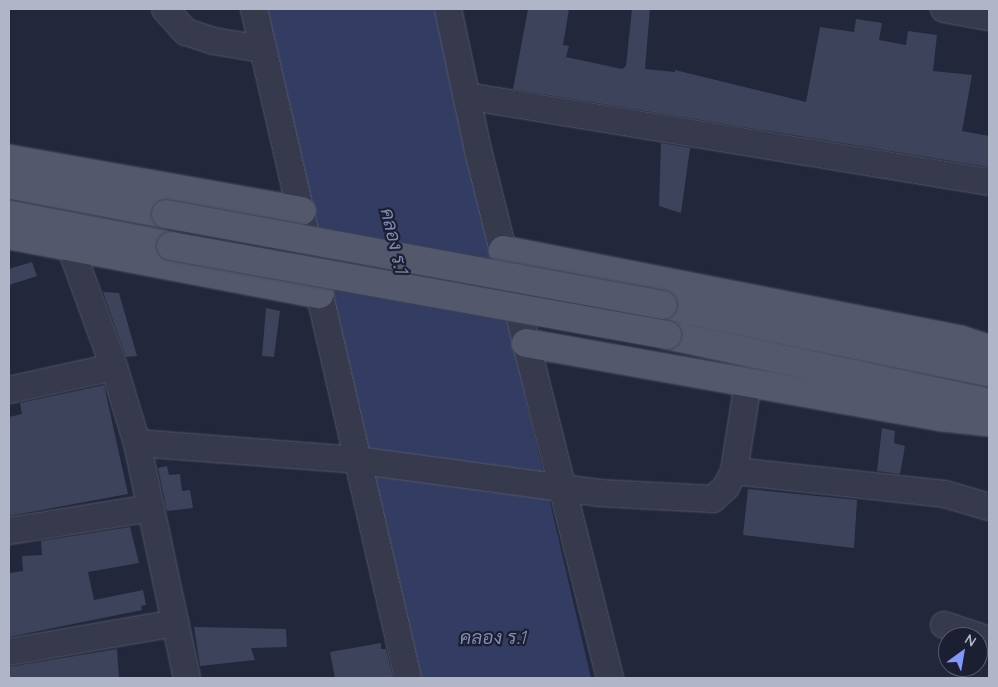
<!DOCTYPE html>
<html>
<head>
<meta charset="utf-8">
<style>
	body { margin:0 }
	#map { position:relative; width:998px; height:687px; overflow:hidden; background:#22273c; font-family:Quicksand,Sarabun,sans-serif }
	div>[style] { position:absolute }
	.water>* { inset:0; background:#333c62 }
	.building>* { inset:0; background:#3e435c }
	.roads { filter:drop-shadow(0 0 1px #515567) drop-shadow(0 0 1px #515567) }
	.minor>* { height:26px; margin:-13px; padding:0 13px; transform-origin:13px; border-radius:13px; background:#363a4c }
	.major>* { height:28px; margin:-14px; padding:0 14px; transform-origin:14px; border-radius:14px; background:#54586c }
	.bridges { filter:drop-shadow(0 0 1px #3f4355) drop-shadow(0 0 1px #3f4355) }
	.major-bridge>* { height:28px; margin:-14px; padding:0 14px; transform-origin:14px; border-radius:14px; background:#54586c }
	span { translate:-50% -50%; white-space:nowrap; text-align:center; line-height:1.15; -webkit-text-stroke:4.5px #1b1f31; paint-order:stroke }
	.water-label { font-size:19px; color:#808bb5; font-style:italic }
	.frame { position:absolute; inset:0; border:10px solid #b1b5c8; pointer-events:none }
	.north { position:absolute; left:938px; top:627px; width:50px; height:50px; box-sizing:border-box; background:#1b1f31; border:1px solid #575b6d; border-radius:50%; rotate:32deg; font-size:14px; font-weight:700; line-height:20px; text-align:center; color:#b1b5c8 }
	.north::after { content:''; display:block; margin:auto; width:18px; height:22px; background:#8497fa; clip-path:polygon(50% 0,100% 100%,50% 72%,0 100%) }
</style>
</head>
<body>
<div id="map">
	<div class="water">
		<div style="clip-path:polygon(256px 9px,435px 9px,591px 678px,412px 678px)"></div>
	</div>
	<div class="building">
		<div style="clip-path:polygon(528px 9px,569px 9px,563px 45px,569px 46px,566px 57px,622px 69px,626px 66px,632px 9px,650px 9px,645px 69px,675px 72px,675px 70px,806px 102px,820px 27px,854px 32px,856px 19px,882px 23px,879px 40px,906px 45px,908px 31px,937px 35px,933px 71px,972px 75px,962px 131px,989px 136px,989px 167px,513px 89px)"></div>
		<div style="clip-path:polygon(661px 143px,690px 148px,681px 213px,659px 206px)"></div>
		<div style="clip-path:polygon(32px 262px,37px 276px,9px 285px,9px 269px)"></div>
		<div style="clip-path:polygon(103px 292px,119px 293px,137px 356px,126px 357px)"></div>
		<div style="clip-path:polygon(266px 308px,280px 311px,274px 357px,262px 356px)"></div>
		<div style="clip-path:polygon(104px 385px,128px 494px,9px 516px,9px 417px,22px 414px,20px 403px)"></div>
		<div style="clip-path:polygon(882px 428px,895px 431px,894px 443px,905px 446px,900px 474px,877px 471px)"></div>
		<div style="clip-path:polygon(167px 466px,169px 475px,180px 474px,182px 491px,190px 490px,193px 508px,167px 511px,158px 468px)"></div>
		<div style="clip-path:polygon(748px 489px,857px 500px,854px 548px,743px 535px)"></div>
		<div style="clip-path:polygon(130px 527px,139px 563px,88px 572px,94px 600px,143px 590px,146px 605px,141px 606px,142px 610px,9px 637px,9px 573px,23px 571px,22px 556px,42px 555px,41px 541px)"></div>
		<div style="clip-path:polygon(194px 627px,286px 629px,287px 647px,251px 648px,255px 660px,200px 666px)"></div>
		<div style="clip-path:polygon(381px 643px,381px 649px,386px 649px,393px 678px,335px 678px,330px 652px)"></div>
		<div style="clip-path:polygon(117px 649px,119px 678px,9px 678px,9px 667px)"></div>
	</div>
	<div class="roads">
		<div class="minor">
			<div style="left:165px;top:9px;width:31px;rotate:48deg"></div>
			<div style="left:186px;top:32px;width:28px;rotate:18deg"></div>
			<div style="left:213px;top:41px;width:51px;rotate:9.1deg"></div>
			<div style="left:254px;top:9px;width:686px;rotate:77.04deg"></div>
			<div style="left:448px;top:9px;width:144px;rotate:78deg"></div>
			<div style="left:478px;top:150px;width:544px;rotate:75.96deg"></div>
			<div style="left:944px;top:9px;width:46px;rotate:10.1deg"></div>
			<div style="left:466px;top:96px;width:530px;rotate:9.34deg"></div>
			<div style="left:70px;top:246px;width:129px;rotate:70deg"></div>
			<div style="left:114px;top:367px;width:79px;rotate:73.2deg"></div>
			<div style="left:137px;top:443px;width:240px;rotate:78deg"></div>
			<div style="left:9px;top:390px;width:107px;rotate:-12.4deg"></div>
			<div style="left:137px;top:443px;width:220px;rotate:4.4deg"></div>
			<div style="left:356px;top:460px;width:245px;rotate:7.7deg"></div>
			<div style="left:599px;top:493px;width:114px;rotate:3deg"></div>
			<div style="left:713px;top:499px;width:18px;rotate:-43deg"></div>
			<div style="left:726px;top:487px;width:18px;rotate:-63deg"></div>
			<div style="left:734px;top:471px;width:89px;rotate:-81deg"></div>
			<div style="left:734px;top:471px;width:212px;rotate:6.2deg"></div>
			<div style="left:945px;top:494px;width:46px;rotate:16.5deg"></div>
			<div style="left:9px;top:531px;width:144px;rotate:-9.2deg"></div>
			<div style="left:944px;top:625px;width:47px;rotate:18.4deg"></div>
			<div style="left:9px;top:652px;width:169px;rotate:-9.9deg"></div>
		</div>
		<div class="major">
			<div style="left:9px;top:159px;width:297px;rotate:10.1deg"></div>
			<div style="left:9px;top:184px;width:160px;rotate:10.8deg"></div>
			<div style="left:9px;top:215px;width:165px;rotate:10.8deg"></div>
			<div style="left:9px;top:235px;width:316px;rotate:10.8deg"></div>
			<div style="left:503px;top:250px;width:467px;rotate:11.1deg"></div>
			<div style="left:961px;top:340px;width:29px;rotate:18deg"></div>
			<div style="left:663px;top:305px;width:333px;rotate:11.6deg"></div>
			<div style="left:667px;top:335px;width:329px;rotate:11.9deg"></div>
			<div style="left:526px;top:343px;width:423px;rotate:10.1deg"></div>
			<div style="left:942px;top:417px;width:47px;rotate:6.1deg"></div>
		</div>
	</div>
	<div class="bridges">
		<div class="major-bridge">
			<div style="left:166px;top:214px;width:505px;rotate:10.38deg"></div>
			<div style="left:171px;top:246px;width:504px;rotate:10.17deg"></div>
		</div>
	</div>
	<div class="water-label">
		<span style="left:394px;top:241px;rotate:77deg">คลอง ร.1</span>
		<span style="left:493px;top:638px">คลอง ร.1</span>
	</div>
	<div class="frame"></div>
	<div class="north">N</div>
</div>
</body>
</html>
